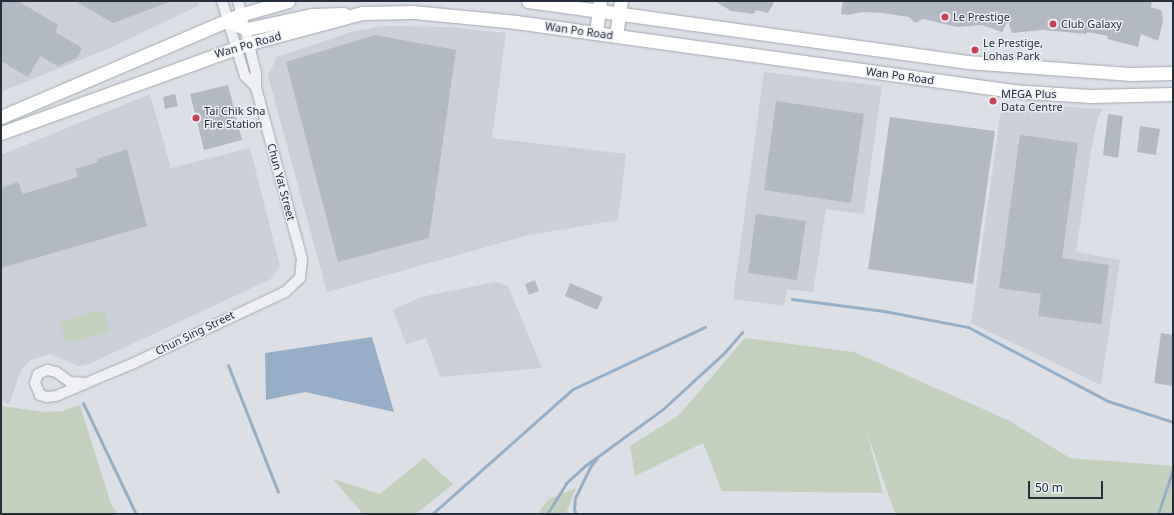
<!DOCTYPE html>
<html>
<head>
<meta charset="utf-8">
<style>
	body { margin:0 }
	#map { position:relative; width:1174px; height:515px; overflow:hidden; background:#dce0e6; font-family:"Noto Sans",sans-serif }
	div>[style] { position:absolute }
	.built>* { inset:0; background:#cacfd8 }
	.green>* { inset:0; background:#c2d0bd }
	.water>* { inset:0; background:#96afc7 }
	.stream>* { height:3px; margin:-1.5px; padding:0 1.5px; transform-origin:1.5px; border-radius:1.5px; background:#96afc7 }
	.building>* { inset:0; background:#b3b9c3 }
	.roads { filter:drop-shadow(0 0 1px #a2a7b0) drop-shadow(0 0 1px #a2a7b0) }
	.minor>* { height:10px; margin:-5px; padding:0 5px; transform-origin:5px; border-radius:5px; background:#eef0f4 }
	.major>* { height:13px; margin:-6.5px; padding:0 6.5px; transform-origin:6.5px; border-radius:6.5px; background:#fff }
	.dots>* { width:11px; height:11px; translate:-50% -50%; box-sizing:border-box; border:2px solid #ebeff4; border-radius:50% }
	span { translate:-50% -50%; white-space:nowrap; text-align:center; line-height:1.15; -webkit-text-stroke:3px #ebeff4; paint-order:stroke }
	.poi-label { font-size:11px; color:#262e3c }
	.left { translate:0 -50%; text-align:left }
	.street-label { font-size:11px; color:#262e3c }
	.frame { position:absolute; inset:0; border:2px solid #262e3c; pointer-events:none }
	.scale { position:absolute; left:1028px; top:481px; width:75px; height:18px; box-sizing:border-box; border:2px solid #262e3c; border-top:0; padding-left:5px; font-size:12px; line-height:14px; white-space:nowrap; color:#262e3c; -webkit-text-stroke:3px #ebeff4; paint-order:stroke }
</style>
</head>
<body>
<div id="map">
	<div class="built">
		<div style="clip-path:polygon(1px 1px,200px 1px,198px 6px,112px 47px,1px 92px)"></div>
		<div style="clip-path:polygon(385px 26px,452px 27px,506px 33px,492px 138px,626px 154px,618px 220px,529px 235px,327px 292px,268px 76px,277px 57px,351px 32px)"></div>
		<div style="clip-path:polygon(764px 72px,882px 86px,864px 214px,826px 209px,813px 292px,787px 289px,784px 306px,733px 299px)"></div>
		<div style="clip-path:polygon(150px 94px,171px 168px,250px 148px,280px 266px,271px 279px,89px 364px,78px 366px,51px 354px,30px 360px,21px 370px,9px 405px,1px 400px,1px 155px)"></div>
		<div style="clip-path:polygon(1002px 103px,1103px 109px,1098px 117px,1091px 151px,1076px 252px,1120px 260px,1101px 385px,971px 323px)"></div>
		<div style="clip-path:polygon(496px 282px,508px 286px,542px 368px,440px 377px,426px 338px,406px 344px,393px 310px,421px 297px)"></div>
	</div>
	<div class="green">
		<div style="clip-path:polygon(104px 310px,109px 332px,66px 343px,60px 321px)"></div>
		<div style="clip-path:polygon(745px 338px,854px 352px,1008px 420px,1070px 458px,1173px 466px,1173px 514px,895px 514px,866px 430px,883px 493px,722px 491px,703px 443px,635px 476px,630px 446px,678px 416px)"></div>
		<div style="clip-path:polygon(80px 405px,111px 504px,118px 514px,1px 514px,1px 406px,45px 412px,62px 411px)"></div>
		<div style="clip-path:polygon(424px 458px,453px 484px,417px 513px,363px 514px,333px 479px,380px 494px)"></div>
		<div style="clip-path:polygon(576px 488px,566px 514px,537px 514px,549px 499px)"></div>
	</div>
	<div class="water">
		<div style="clip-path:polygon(372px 337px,394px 412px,305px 392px,266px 400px,265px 353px)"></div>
	</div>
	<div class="stream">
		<div style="left:792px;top:299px;width:93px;rotate:7.4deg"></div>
		<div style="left:884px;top:311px;width:86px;rotate:10.8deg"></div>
		<div style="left:968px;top:327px;width:158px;rotate:27.9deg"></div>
		<div style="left:1108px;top:401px;width:68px;rotate:17.9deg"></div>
		<div style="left:228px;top:365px;width:136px;rotate:68.5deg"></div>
		<div style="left:83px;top:403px;width:123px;rotate:64.5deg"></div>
		<div style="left:432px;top:514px;width:188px;rotate:-41.6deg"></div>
		<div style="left:573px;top:389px;width:146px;rotate:-25.2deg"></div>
		<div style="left:547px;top:514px;width:36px;rotate:-58deg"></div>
		<div style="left:566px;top:483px;width:27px;rotate:-42deg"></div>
		<div style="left:586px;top:465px;width:95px;rotate:-36deg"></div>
		<div style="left:663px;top:409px;width:83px;rotate:-42.6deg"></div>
		<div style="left:724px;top:353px;width:28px;rotate:-49deg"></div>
		<div style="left:576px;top:514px;width:5px;rotate:-112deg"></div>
		<div style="left:574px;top:509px;width:11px;rotate:-85deg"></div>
		<div style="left:575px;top:498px;width:34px;rotate:-64deg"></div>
		<div style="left:590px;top:467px;width:11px;rotate:-52deg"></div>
		<div style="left:1158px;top:514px;width:47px;rotate:-71.6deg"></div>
	</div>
	<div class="building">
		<div style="clip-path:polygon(1px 1px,18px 1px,58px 25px,55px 32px,82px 48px,77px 58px,58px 66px,40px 56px,28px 77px,1px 61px)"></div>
		<div style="clip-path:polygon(75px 1px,169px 1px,169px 2px,113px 23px)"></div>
		<div style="clip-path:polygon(715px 1px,775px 1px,768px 13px,756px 10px,754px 14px,731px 11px)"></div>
		<div style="clip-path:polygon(843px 1px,1152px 1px,1151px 7px,1162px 11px,1163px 22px,1158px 41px,1141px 34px,1138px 47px,1107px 39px,1108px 36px,1087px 32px,1087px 34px,1043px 30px,1012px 33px,1008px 21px,1002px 32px,982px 25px,957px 27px,923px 19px,915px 23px,909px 17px,883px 13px,862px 12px,849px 15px,841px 14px)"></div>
		<div style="clip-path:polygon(375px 35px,456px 50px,429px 238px,338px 262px,286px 62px)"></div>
		<div style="clip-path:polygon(228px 85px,242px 140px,204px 150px,190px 94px)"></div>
		<div style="clip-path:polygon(175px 94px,178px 106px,165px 109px,163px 97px)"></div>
		<div style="clip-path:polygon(776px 101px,864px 114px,851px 203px,764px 190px)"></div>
		<div style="clip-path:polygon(1108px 114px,1123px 116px,1118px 158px,1103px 155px)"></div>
		<div style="clip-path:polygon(890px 117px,995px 131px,973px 284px,868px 269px)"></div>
		<div style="clip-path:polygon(1140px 126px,1160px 129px,1156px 155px,1137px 152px)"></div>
		<div style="clip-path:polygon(1020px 135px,1078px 143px,1062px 258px,1109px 265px,1101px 324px,1038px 316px,1041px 294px,999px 288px)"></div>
		<div style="clip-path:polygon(127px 149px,147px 226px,1px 268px,1px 188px,18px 182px,23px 194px,78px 177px,75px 169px,98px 162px,97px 159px)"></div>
		<div style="clip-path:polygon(756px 214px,806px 221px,797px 280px,748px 273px)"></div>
		<div style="clip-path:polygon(535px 280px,539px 291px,529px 295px,525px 284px)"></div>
		<div style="clip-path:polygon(570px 283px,603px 297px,597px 310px,565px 296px)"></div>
		<div style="clip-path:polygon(1161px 333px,1173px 335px,1173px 386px,1154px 383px)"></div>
	</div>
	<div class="roads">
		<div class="minor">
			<div style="left:222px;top:1px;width:78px;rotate:73deg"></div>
			<div style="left:245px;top:76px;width:16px;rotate:45deg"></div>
			<div style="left:86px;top:383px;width:16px;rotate:-176deg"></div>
			<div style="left:70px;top:382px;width:17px;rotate:-144deg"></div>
			<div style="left:56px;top:372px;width:9px;rotate:-167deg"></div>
			<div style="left:47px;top:370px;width:10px;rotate:156deg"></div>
			<div style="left:38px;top:374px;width:9px;rotate:108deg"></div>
			<div style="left:35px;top:383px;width:13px;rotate:67deg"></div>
			<div style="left:40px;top:395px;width:7px;rotate:16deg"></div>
			<div style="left:47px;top:397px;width:9px;rotate:-6deg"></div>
			<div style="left:56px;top:396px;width:33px;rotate:-23deg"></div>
			<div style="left:86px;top:383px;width:52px;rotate:-22.6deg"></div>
			<div style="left:134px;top:363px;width:167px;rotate:-25.2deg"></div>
			<div style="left:285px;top:292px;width:21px;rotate:-43deg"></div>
			<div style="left:300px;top:278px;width:19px;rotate:-84deg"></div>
			<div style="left:302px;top:259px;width:178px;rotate:-105deg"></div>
			<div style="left:256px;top:87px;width:14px;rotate:-90deg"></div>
			<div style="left:256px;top:73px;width:74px;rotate:-104deg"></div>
		</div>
		<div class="major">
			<div style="left:528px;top:1px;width:443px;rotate:7.9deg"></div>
			<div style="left:967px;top:62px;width:162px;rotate:4.2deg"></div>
			<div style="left:1129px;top:74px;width:44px;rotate:-1.3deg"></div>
			<div style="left:227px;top:21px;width:22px;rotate:22deg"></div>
			<div style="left:247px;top:29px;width:66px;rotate:-12.2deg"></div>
			<div style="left:312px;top:15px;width:32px;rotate:-2deg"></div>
			<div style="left:596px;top:33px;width:32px;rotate:-83deg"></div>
			<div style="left:616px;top:36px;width:35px;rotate:-82deg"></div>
			<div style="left:1px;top:117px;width:263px;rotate:-23.1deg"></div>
			<div style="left:243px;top:14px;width:47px;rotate:-16.1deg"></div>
			<div style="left:1px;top:133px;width:265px;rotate:-19.9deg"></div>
			<div style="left:250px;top:43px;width:116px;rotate:-15deg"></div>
			<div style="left:362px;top:13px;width:51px;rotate:-1.1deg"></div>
			<div style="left:413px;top:12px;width:103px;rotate:5.5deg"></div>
			<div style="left:516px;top:22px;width:500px;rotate:7.9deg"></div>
			<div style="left:1011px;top:91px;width:79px;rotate:3.6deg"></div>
			<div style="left:1090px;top:96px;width:83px;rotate:-1.4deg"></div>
		</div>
	</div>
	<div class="dots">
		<div style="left:945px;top:17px;background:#cd3f57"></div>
		<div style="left:1053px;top:24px;background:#cd3f57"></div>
		<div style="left:975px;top:50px;background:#cd3f57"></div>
		<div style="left:993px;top:101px;background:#cd3f57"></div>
		<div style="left:196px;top:118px;background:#cd3f57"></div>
	</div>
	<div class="poi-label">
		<span class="left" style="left:953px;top:17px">Le Prestige</span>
		<span class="left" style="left:1061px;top:24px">Club Galaxy</span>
		<span class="left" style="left:983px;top:50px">Le Prestige,<br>Lohas Park</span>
		<span class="left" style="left:1001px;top:101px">MEGA Plus<br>Data Centre</span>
		<span class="left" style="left:204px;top:118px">Tai Chik Sha<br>Fire Station</span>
	</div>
	<div class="street-label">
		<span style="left:579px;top:31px;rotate:8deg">Wan Po Road</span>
		<span style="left:248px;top:45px;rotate:-16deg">Wan Po Road</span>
		<span style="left:900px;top:76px;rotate:8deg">Wan Po Road</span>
		<span style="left:281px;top:182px;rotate:75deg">Chun Yat Street</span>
		<span style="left:195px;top:333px;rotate:-26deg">Chun Sing Street</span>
	</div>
	<div class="frame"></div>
	<div class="scale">50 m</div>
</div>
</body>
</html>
